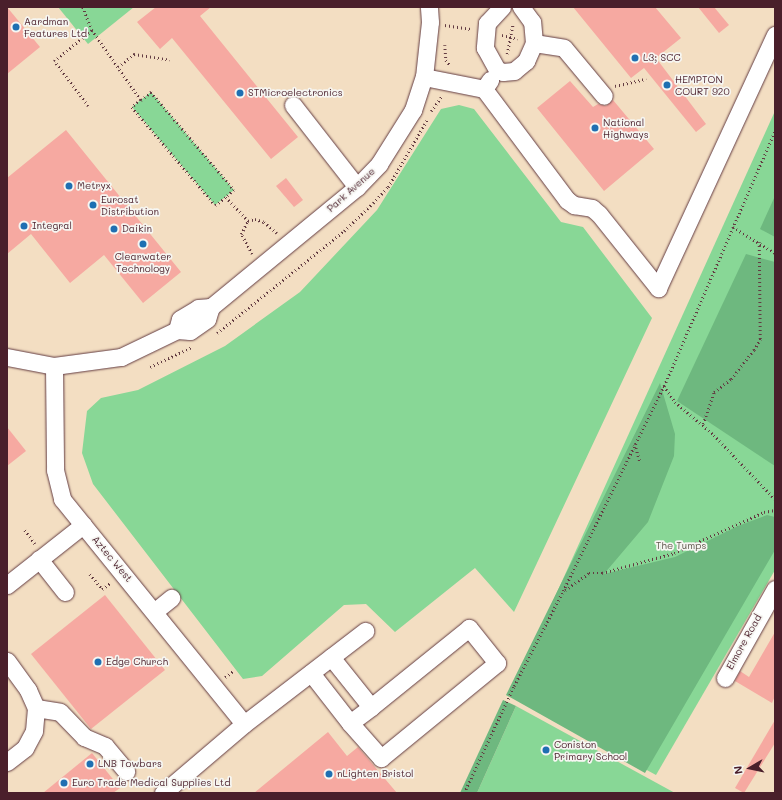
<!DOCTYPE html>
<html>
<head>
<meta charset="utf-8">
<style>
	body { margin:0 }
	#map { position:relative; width:782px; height:800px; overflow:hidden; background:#f3dec2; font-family:Mali,sans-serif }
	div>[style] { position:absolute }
	.green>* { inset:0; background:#88d796 }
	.forest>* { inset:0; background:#6eb87f }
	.building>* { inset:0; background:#f6a9a1 }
	.path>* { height:2.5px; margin-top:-1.25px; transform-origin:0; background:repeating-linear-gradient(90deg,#633c42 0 1px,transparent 0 4px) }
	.roads { filter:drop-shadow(0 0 1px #633c42) drop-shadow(0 0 1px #633c42) }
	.minor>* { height:17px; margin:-8.5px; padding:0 8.5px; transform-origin:8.5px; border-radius:8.5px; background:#fff }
	.dots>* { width:11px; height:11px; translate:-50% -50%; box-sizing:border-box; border:2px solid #f6f6f2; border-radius:50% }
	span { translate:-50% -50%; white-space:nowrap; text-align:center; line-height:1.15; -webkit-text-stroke:3.5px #f6f6f2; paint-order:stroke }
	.poi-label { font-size:10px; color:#4a1f2b }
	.left { translate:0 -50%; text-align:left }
	.street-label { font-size:10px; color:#4a1f2b }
	.park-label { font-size:10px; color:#5d564b }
	.frame { position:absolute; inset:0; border:8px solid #4a1f2b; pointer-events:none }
	.north { position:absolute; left:730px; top:748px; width:40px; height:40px; -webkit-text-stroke:3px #f6f6f2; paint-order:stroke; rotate:261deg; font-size:11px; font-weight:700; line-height:16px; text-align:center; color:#4a1f2b }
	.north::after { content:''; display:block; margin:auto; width:14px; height:18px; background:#4a1f2b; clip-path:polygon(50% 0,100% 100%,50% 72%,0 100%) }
</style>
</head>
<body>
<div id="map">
	<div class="green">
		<div style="clip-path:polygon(58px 7px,134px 7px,88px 44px)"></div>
		<div style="clip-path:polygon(151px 92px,234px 190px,215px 205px,132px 107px)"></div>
		<div style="clip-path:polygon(459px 105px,474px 109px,561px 222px,583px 227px,652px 318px,514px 612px,475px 568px,395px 632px,366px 604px,344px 605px,262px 676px,243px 679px,93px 484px,82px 453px,87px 411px,101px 398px,138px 390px,225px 346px,300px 292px,377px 210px,441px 109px)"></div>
		<div style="clip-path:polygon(775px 111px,775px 570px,656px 775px,510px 696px)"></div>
		<div style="clip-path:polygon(516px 706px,675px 793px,477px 793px)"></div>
	</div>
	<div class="forest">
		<div style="clip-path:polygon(775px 196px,775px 237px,760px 229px)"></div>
		<div style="clip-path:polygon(746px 254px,775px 262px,775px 466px,677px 401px)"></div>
		<div style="clip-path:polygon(660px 383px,675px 434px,674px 456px,648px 522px,604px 574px,675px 557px,738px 526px,767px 515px,775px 517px,775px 550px,645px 773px,506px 695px)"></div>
		<div style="clip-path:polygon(503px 700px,516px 706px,477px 793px,460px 793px)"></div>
	</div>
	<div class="building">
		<div style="clip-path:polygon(7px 7px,40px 47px,7px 74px)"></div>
		<div style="clip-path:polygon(156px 7px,211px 7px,200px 16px,298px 137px,271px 159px,172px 38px,160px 49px,137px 22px)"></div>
		<div style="clip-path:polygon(573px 7px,655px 7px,681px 38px,656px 58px,706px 124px,696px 132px,644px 68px,631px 78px)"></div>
		<div style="clip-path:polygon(698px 7px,714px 7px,729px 25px,719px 33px)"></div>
		<div style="clip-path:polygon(570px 81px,593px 107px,598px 104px,606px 106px,613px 100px,654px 149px,604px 191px,537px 108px)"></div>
		<div style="clip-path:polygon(66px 130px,181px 272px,143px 303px,104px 255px,70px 283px,31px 234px,7px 254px,7px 178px)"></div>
		<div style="clip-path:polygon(286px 178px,303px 200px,294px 207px,276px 186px)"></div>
		<div style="clip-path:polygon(7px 427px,26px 451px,7px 466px)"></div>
		<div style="clip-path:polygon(105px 595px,165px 670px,91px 729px,31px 654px)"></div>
		<div style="clip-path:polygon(775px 632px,775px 696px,772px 703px,735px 681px,740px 671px,749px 677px)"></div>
		<div style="clip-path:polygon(775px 720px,775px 743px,744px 793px,735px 788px)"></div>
		<div style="clip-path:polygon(328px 732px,347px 756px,358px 747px,397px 793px,254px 793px)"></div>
		<div style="clip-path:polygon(92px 753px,120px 788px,113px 793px,43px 793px)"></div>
	</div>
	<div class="path">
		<div style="left:83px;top:7px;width:25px;rotate:69deg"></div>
		<div style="left:92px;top:30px;width:85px;rotate:55deg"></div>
		<div style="left:141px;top:100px;width:11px;rotate:142deg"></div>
		<div style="left:132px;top:107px;width:128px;rotate:49.7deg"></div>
		<div style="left:215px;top:205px;width:14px;rotate:-36deg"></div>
		<div style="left:226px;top:197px;width:33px;rotate:47deg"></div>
		<div style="left:445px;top:25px;width:26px;rotate:9deg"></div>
		<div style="left:502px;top:35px;width:16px;rotate:14deg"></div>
		<div style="left:445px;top:45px;width:15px;rotate:86deg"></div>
		<div style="left:446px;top:60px;width:6px;rotate:51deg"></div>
		<div style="left:507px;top:54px;width:31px;rotate:-79deg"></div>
		<div style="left:118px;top:67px;width:21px;rotate:-39deg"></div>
		<div style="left:134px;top:54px;width:36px;rotate:9deg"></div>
		<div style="left:615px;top:86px;width:32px;rotate:-13deg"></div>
		<div style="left:141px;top:100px;width:13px;rotate:-39deg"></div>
		<div style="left:151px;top:92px;width:128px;rotate:49.7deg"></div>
		<div style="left:234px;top:190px;width:11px;rotate:139deg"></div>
		<div style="left:88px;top:106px;width:56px;rotate:-127.1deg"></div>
		<div style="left:54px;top:61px;width:49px;rotate:-39.2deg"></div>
		<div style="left:431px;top:111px;width:19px;rotate:-54deg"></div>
		<div style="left:733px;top:227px;width:49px;rotate:31.8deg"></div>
		<div style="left:252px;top:254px;width:23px;rotate:-119deg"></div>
		<div style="left:241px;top:234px;width:15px;rotate:-62deg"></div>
		<div style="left:248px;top:221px;width:7px;rotate:-16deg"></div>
		<div style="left:255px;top:219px;width:9px;rotate:18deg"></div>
		<div style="left:264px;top:222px;width:17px;rotate:40deg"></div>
		<div style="left:217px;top:333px;width:163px;rotate:-38.8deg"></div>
		<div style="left:344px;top:231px;width:40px;rotate:-44deg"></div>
		<div style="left:373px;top:203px;width:22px;rotate:-47deg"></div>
		<div style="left:388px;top:187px;width:78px;rotate:-59.8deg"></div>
		<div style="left:150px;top:367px;width:47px;rotate:-25.5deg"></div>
		<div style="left:664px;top:386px;width:19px;rotate:55deg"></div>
		<div style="left:675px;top:402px;width:51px;rotate:40.2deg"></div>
		<div style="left:714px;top:435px;width:88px;rotate:46.4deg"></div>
		<div style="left:703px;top:424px;width:34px;rotate:-71deg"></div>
		<div style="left:714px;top:392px;width:21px;rotate:-37deg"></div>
		<div style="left:731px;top:379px;width:37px;rotate:-52deg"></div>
		<div style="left:754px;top:350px;width:13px;rotate:-61deg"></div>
		<div style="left:760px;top:339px;width:97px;rotate:-90.6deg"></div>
		<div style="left:635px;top:444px;width:19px;rotate:74deg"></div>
		<div style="left:25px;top:530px;width:17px;rotate:54deg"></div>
		<div style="left:90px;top:574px;width:19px;rotate:51deg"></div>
		<div style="left:102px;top:589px;width:10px;rotate:-37deg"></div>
		<div style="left:565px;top:590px;width:29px;rotate:-35deg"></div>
		<div style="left:589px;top:573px;width:13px"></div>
		<div style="left:602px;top:573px;width:75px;rotate:-15.5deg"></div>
		<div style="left:674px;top:553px;width:99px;rotate:-24.5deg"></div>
		<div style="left:764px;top:512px;width:11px;rotate:-10deg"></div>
		<div style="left:225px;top:677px;width:10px;rotate:-37deg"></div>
		<div style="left:464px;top:793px;width:118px;rotate:-65deg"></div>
		<div style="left:514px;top:686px;width:107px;rotate:-62.7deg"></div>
		<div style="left:563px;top:591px;width:229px;rotate:-63.8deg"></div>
		<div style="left:664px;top:386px;width:278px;rotate:-66.5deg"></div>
	</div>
	<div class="roads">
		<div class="minor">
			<div style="left:502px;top:7px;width:22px;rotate:133deg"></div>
			<div style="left:487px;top:23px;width:25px;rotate:95deg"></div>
			<div style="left:485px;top:48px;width:25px;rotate:61deg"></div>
			<div style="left:497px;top:70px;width:6px;rotate:18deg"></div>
			<div style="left:503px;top:72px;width:11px;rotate:-5deg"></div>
			<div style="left:514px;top:71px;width:16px;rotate:-40deg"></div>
			<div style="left:526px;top:61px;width:20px;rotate:-66deg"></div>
			<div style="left:534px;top:43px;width:21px;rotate:-95deg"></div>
			<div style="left:532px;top:22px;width:19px;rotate:-126deg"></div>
			<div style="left:534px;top:43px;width:30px;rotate:9deg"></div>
			<div style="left:564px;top:48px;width:62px;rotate:50.2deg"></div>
			<div style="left:424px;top:77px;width:61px;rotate:11.3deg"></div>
			<div style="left:484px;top:89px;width:11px;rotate:-56deg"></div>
			<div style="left:484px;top:89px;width:139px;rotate:53.2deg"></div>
			<div style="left:567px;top:200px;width:9px;rotate:36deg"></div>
			<div style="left:574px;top:205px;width:18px;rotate:9deg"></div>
			<div style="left:592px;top:208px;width:9px;rotate:41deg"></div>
			<div style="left:599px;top:214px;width:95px;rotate:51.4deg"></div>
			<div style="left:658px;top:288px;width:279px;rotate:-65.2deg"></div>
			<div style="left:293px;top:105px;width:104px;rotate:52deg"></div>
			<div style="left:177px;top:330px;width:11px;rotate:-75deg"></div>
			<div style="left:180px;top:319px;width:21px;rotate:-31deg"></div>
			<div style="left:198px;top:308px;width:13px;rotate:-4deg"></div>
			<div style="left:7px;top:357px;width:48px;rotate:10.8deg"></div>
			<div style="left:54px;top:366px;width:68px;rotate:-7.7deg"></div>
			<div style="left:121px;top:357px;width:62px;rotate:-25.7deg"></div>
			<div style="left:177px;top:330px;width:13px;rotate:4deg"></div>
			<div style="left:190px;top:331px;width:21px;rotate:-35deg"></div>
			<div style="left:207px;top:319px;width:13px;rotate:-72deg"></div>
			<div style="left:211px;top:307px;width:189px;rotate:-39.4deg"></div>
			<div style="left:357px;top:187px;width:32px;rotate:-46deg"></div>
			<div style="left:379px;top:164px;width:64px;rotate:-57.8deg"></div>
			<div style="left:413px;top:110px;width:35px;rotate:-72deg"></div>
			<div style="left:424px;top:77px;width:55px;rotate:-83.8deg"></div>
			<div style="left:430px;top:22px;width:15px;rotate:-94deg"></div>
			<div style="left:54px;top:366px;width:104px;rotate:89.4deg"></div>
			<div style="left:55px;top:470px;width:30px;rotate:76deg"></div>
			<div style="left:62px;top:499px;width:289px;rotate:51deg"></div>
			<div style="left:39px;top:559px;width:42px;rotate:51.8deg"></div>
			<div style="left:7px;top:585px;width:97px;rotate:-38.3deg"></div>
			<div style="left:155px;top:611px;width:21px;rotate:-39deg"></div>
			<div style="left:7px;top:661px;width:36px;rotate:54deg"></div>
			<div style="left:28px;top:690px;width:20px;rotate:66deg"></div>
			<div style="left:36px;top:708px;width:23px;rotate:95deg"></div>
			<div style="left:34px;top:731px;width:19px;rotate:118deg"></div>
			<div style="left:25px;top:748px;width:23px;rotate:142deg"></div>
			<div style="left:311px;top:673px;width:63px;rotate:52deg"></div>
			<div style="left:350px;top:723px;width:26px;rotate:-37deg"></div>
			<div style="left:371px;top:707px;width:64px;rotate:-128.7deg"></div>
			<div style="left:725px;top:678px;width:102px;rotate:-60.7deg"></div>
			<div style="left:36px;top:708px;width:24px;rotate:9deg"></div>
			<div style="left:60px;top:712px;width:35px;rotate:46deg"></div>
			<div style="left:84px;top:737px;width:23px;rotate:23deg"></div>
			<div style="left:105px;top:746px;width:33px;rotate:50deg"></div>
			<div style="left:350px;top:723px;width:47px;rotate:48.5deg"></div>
			<div style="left:381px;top:758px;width:150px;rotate:-39.3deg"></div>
			<div style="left:497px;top:663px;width:45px;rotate:-128.7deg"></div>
			<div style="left:469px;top:628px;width:126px;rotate:141.1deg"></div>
			<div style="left:163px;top:793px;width:106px;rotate:-40.4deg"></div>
			<div style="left:244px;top:724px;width:153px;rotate:-37.5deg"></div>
		</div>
	</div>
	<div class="dots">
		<div style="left:16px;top:27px;background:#1f6fb2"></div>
		<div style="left:635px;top:58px;background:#1f6fb2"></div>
		<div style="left:667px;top:85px;background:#1f6fb2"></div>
		<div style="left:240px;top:93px;background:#1f6fb2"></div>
		<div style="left:595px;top:128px;background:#1f6fb2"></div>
		<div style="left:69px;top:186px;background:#1f6fb2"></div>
		<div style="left:93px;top:205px;background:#1f6fb2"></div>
		<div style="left:24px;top:226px;background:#1f6fb2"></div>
		<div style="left:114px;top:229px;background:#1f6fb2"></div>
		<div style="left:143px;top:244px;background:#1f6fb2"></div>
		<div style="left:98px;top:662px;background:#1f6fb2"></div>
		<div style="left:546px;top:750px;background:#1f6fb2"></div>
		<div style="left:90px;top:764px;background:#1f6fb2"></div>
		<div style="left:329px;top:774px;background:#1f6fb2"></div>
		<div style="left:64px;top:783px;background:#1f6fb2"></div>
	</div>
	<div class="poi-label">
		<span class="left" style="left:24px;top:27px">Aardman<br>Features Ltd</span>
		<span class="left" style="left:643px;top:58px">L3; SCC</span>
		<span class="left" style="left:675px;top:85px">HEMPTON<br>COURT 920</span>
		<span class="left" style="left:248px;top:93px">STMicroelectronics</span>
		<span class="left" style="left:603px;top:128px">National<br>Highways</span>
		<span class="left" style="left:77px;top:186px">Metryx</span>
		<span class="left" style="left:101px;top:205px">Eurosat<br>Distribution</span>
		<span class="left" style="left:32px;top:226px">Integral</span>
		<span class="left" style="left:122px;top:229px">Daikin</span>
		<span style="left:143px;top:262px">Clearwater<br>Technology</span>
		<span class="left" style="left:106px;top:662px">Edge Church</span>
		<span class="left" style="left:554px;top:750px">Coniston<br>Primary School</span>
		<span class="left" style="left:98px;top:764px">LNB Towbars</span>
		<span class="left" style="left:337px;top:774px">nLighten Bristol</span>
		<span class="left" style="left:72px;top:783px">Euro Trade Medical Supplies Ltd</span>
	</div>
	<div class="street-label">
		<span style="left:351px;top:190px;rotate:-42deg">Park Avenue</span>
		<span style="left:112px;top:559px;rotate:50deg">Aztec West</span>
		<span style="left:744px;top:642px;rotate:-61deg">Elmore Road</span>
	</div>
	<div class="park-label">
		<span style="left:681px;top:546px">The Tumps</span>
	</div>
	<div class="frame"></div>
	<div class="north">N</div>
</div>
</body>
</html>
